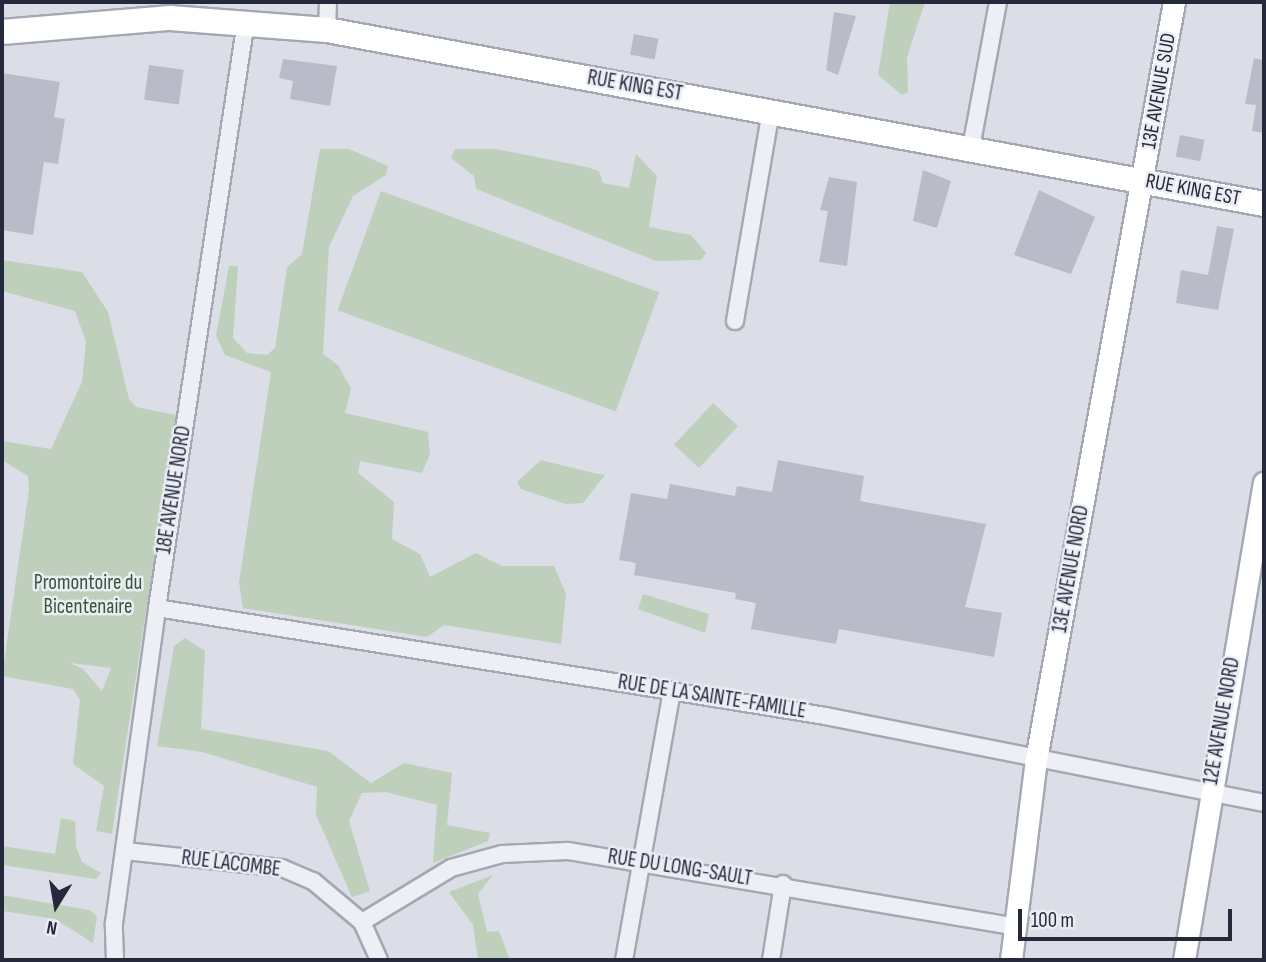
<!DOCTYPE html>
<html>
<head>
<meta charset="utf-8">
<style>
  body { margin:0 }
  #map { position:relative; width:1266px; height:962px; overflow:hidden; background:#dbdee6; font-family:"Sofia Sans Condensed",sans-serif }
  div>[style] { position:absolute }
  .green>* { inset:0; background:#bed0bc; transform-origin:0 0 }
  .building>* { inset:0; background:#b9bcc8; transform-origin:0 0 }
  .roads { filter:drop-shadow(2px 0 #a4a8b3) drop-shadow(-2px 0 #a4a8b3) drop-shadow(0 2px #a4a8b3) drop-shadow(0 -2px #a4a8b3) }
  .minor>* { height:16px; margin:-8px; padding:0 8px; transform-origin:8px; border-radius:8px; background:#eeeff4 }
  .secondary>* { height:21px; margin:-10.5px; padding:0 10.5px; transform-origin:10.5px; border-radius:10.5px; background:#fff }
  .primary>* { height:24px; margin:-12px; padding:0 12px; transform-origin:12px; border-radius:12px; background:#fff }
  span { translate:-50% -50%; white-space:nowrap; text-align:center; line-height:1.15; -webkit-text-stroke:5px #eaedf4; paint-order:stroke }
  .street-label { font-size:21px; color:#25293c }
  .park-label { font-size:21px; color:#335733 }
  .frame { position:absolute; inset:0; border:4px solid #25293c; pointer-events:none }
  .north { position:absolute; left:21px; top:871px; width:70px; height:70px; -webkit-text-stroke:5px #eaedf4; paint-order:stroke; rotate:191deg; font-size:19px; font-weight:700; line-height:28px; text-align:center; color:#25293c }
  .north::after { content:''; display:block; margin:auto; width:24px; height:32px; background:#25293c; clip-path:polygon(50% 0,100% 100%,50% 72%,0 100%) }
  .scale { position:absolute; left:1018px; top:909px; width:214px; height:32px; box-sizing:border-box; border:4px solid #25293c; border-top:0; padding-left:9px; font-size:21px; line-height:24px; white-space:nowrap; color:#25293c; -webkit-text-stroke:5px #eaedf4; paint-order:stroke }
</style>
</head>
<body>
<div id="map">
  <div class="green">
    <i style="clip-path:polygon(890px 2px,925px 2px,907px 57px,908px 92px,902px 95px,878px 75px)"></i>
    <i style="clip-path:polygon(320px 149px,349px 149px,388px 166px,386px 175px,353px 196px,329px 247px,323px 354px,338px 365px,351px 389px,345px 413px,428px 432px,430px 454px,422px 473px,360px 461px,358px 473px,394px 502px,392px 539px,420px 554px,430px 577px,476px 553px,502px 566px,554px 566px,566px 594px,561px 644px,444px 625px,427px 637px,243px 608px,239px 582px,271px 372px,225px 355px,216px 336px,229px 266px,238px 266px,233px 338px,247px 353px,267px 355px,275px 348px,287px 267px,302px 254px)"></i>
    <i style="clip-path:polygon(455px 149px,496px 149px,587px 167px,599px 171px,603px 183px,629px 188px,636px 154px,657px 176px,649px 227px,691px 235px,706px 253px,701px 260px,656px 261px,476px 189px,474px 176px,451px 158px)"></i>
    <i style="left:381px;top:191px;width:296px;height:127px;rotate:20deg"></i>
    <i style="clip-path:polygon(evenodd,2px 260px,82px 272px,108px 312px,129px 399px,136px 407px,176px 415px,112px 834px,96px 831px,104px 786px,73px 764px,80px 700px,73px 689px,2px 676px,29px 490px,28px 476px,2px 460px,2px 441px,51px 449px,82px 382px,86px 342px,75px 311px,2px 291px,2px 260px,70px 663px,111px 668px,102px 691px,83px 669px,70px 663px)"></i>
    <i style="left:713px;top:403px;width:34px;height:57px;rotate:43deg"></i>
    <i style="clip-path:polygon(541px 460px,598px 474px,605px 475px,583px 503px,566px 504px,521px 489px,517px 482px)"></i>
    <i style="clip-path:polygon(643px 594px,709px 614px,705px 633px,638px 609px)"></i>
    <i style="clip-path:polygon(185px 638px,205px 651px,201px 729px,328px 751px,371px 783px,404px 763px,452px 773px,447px 825px,490px 833px,488px 841px,433px 863px,437px 805px,386px 792px,362px 793px,349px 821px,370px 891px,352px 897px,316px 815px,317px 787px,202px 752px,157px 746px,174px 646px)"></i>
    <i style="clip-path:polygon(61px 818px,75px 821px,76px 847px,82px 862px,101px 873px,96px 879px,2px 865px,2px 846px,55px 854px)"></i>
    <i style="clip-path:polygon(493px 875px,478px 894px,487px 932px,499px 931px,510px 960px,478px 960px,473px 925px,449px 892px)"></i>
    <i style="clip-path:polygon(2px 895px,89px 910px,97px 916px,93px 943px,55px 919px,2px 911px)"></i>
  </div>
  <div class="building">
    <i style="clip-path:polygon(834px 12px,856px 16px,838px 75px,826px 70px)"></i>
    <i style="left:634px;top:34px;width:25px;height:21px;rotate:11deg"></i>
    <i style="clip-path:polygon(1254px 58px,1264px 60px,1264px 133px,1252px 131px,1256px 105px,1245px 104px)"></i>
    <i style="clip-path:polygon(283px 59px,337px 66px,330px 106px,290px 99px,293px 81px,279px 78px)"></i>
    <i style="left:149px;top:65px;width:35px;height:35px;rotate:8deg"></i>
    <i style="clip-path:polygon(2px 73px,60px 82px,54px 117px,65px 119px,58px 164px,44px 162px,33px 235px,2px 230px)"></i>
    <i style="left:1180px;top:135px;width:25px;height:22px;rotate:11deg"></i>
    <i style="clip-path:polygon(923px 170px,951px 181px,937px 228px,913px 221px)"></i>
    <i style="clip-path:polygon(829px 177px,857px 182px,847px 266px,819px 262px,828px 211px,820px 210px)"></i>
    <i style="clip-path:polygon(1039px 190px,1095px 217px,1071px 274px,1014px 255px)"></i>
    <i style="clip-path:polygon(1217px 226px,1234px 229px,1218px 310px,1176px 303px,1181px 270px,1208px 275px)"></i>
    <i style="clip-path:polygon(778px 460px,864px 476px,860px 501px,986px 524px,965px 607px,1002px 613px,994px 657px,839px 629px,836px 644px,751px 629px,756px 603px,735px 599px,736px 593px,634px 575px,636px 563px,619px 560px,631px 493px,667px 499px,670px 484px,735px 496px,737px 486px,772px 492px)"></i>
  </div>
  <div class="roads">
    <div class="minor">
      <i style="left:327px;top:30px;width:28px;rotate:-88deg"></i>
      <i style="left:971px;top:148px;width:148px;rotate:-79.5deg"></i>
      <i style="left:735px;top:321px;width:213px;rotate:-80.3deg"></i>
      <i style="left:157px;top:608px;width:677px;rotate:9.18deg"></i>
      <i style="left:825px;top:716px;width:448px;rotate:11.2deg"></i>
      <i style="left:125px;top:851px;width:158px;rotate:6.2deg"></i>
      <i style="left:282px;top:868px;width:34px;rotate:23deg"></i>
      <i style="left:313px;top:881px;width:64px;rotate:39.9deg"></i>
      <i style="left:362px;top:922px;width:42px;rotate:65.9deg"></i>
      <i style="left:362px;top:922px;width:104px;rotate:-31.2deg"></i>
      <i style="left:451px;top:868px;width:53px;rotate:-15.4deg"></i>
      <i style="left:502px;top:854px;width:66px;rotate:-2.6deg"></i>
      <i style="left:568px;top:851px;width:450px;rotate:9.6deg"></i>
      <i style="left:115px;top:960px;width:37px;rotate:-92deg"></i>
      <i style="left:114px;top:923px;width:318px;rotate:-82.2deg"></i>
      <i style="left:157px;top:608px;width:594px;rotate:-81.38deg"></i>
      <i style="left:624px;top:960px;width:274px;rotate:-79.9deg"></i>
      <i style="left:771px;top:960px;width:77px;rotate:-81deg"></i>
    </div>
    <div class="secondary">
      <i style="left:1011px;top:960px;width:203px;rotate:-82.9deg"></i>
      <i style="left:1036px;top:759px;width:769px;rotate:-79.67deg"></i>
      <i style="left:1184px;top:960px;width:484px;rotate:-80.5deg"></i>
    </div>
    <div class="primary">
      <i style="left:2px;top:32px;width:169px;rotate:-4.8deg"></i>
      <i style="left:170px;top:18px;width:157px;rotate:4.4deg"></i>
      <i style="left:327px;top:30px;width:953px;rotate:10.52deg"></i>
    </div>
  </div>
  <div class="street-label">
    <span style="left:635px;top:86px;rotate:10deg">RUE KING EST</span>
    <span style="left:1159px;top:91px;rotate:-80deg">13E AVENUE SUD</span>
    <span style="left:1193px;top:190px;rotate:11deg">RUE KING EST</span>
    <span style="left:174px;top:490px;rotate:-81deg">18E AVENUE NORD</span>
    <span style="left:1071px;top:569px;rotate:-80deg">13E AVENUE NORD</span>
    <span style="left:712px;top:697px;rotate:9deg">RUE DE LA SAINTE-FAMILLE</span>
    <span style="left:1222px;top:721px;rotate:-80deg">12E AVENUE NORD</span>
    <span style="left:231px;top:864px;rotate:7deg">RUE LACOMBE</span>
    <span style="left:680px;top:868px;rotate:9deg">RUE DU LONG-SAULT</span>
  </div>
  <div class="park-label">
    <span style="left:88px;top:595px">Promontoire du<br>Bicentenaire</span>
  </div>
  <div class="frame"></div>
  <div class="north">N</div>
  <div class="scale">100 m</div>
</div>
</body>
</html>
